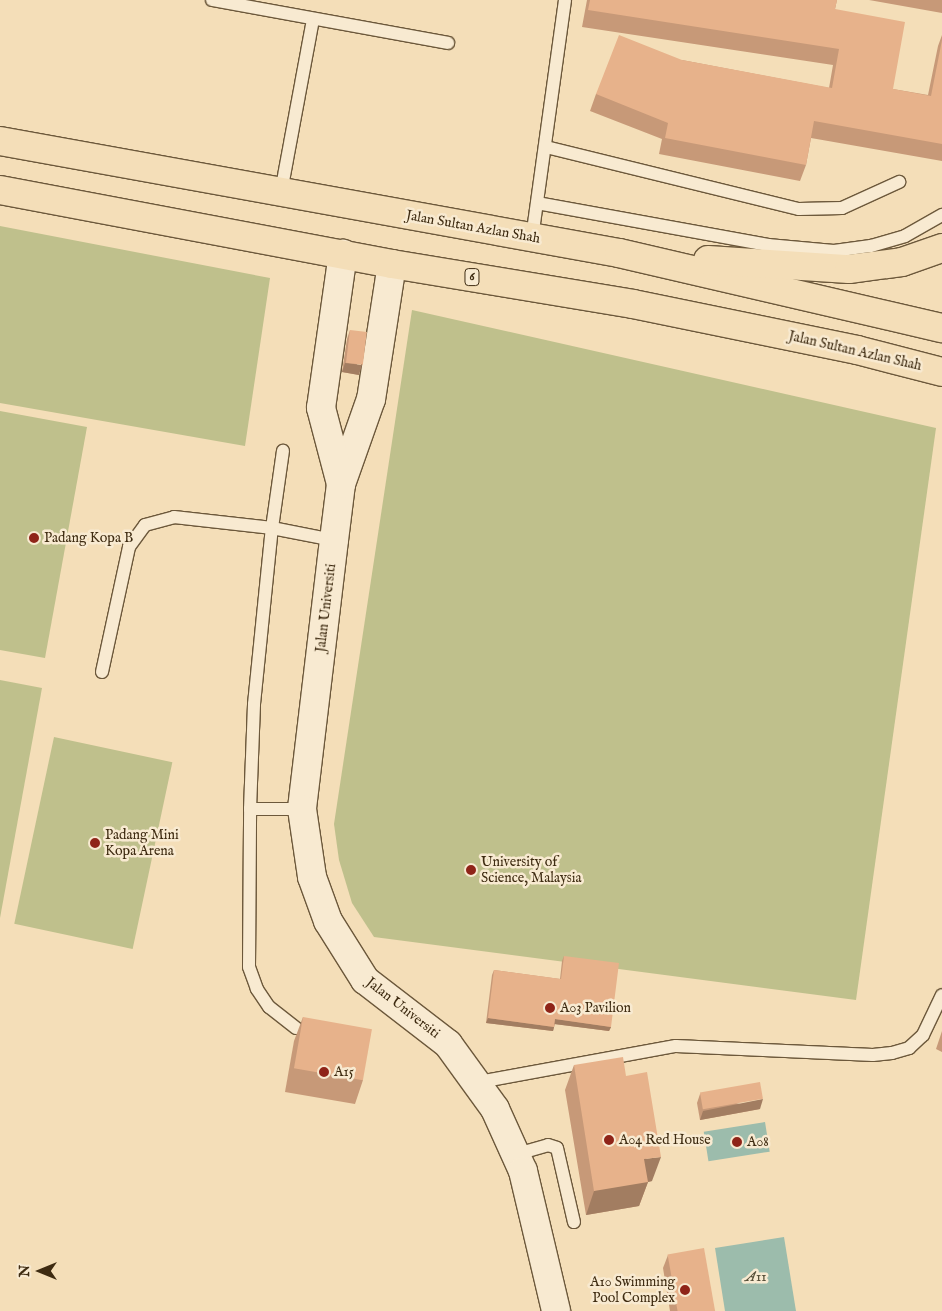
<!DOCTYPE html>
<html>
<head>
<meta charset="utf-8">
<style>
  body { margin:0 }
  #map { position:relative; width:942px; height:1311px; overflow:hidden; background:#f4deb8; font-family:"IM FELL English",serif }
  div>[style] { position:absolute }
  .green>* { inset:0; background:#bfc08c; transform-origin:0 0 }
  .water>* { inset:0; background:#9cbcac; transform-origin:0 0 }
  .roads { filter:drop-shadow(1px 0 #6c583b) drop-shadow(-1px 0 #6c583b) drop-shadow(0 1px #6c583b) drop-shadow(0 -1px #6c583b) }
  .lane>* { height:12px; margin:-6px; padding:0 6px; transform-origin:6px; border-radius:6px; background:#f8ead1 }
  .secondary>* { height:28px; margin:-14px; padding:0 14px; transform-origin:14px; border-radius:14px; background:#f8ead1 }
  .highway>* { height:28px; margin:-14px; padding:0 14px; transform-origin:14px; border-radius:14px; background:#f4deb8 }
  .wall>* { inset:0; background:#c79978 }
  .shaded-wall>* { inset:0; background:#a27d61 }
  .building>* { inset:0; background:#e7b28b; transform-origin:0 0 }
  .dots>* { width:14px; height:14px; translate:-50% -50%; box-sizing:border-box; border:2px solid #f8ead1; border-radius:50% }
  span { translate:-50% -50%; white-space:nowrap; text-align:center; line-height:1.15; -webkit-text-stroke:5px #f8ead1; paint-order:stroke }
  .shield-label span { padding:1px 4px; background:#f8ead1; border:1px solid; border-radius:4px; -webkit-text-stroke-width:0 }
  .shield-label { font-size:12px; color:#3e2b11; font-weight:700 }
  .street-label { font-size:14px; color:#3e2b11 }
  .poi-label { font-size:14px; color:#3e2b11 }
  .left { translate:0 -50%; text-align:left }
  .right { translate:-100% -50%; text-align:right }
  .water-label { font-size:15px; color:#564f38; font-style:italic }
  .north { position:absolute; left:15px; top:1246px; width:50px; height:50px; -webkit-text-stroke:4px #f8ead1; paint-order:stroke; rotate:270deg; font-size:14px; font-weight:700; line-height:20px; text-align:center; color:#3e2b11 }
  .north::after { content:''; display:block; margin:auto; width:18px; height:22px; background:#3e2b11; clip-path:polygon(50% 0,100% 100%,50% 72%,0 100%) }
</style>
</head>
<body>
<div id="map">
  <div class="green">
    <i style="clip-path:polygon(0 226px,270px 278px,245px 446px,0 403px)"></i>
    <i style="clip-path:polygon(412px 310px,936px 428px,856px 1000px,374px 937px,352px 903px,339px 860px,334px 824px)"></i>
    <i style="clip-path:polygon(0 411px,87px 427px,45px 658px,0 650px)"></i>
    <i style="clip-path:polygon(0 680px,42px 688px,0 918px)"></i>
    <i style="left:54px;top:737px;width:121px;height:191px;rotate:12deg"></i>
  </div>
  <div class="water">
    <i style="left:765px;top:1122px;width:30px;height:62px;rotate:81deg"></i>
    <i style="clip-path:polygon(784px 1237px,796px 1311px,725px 1311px,715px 1248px)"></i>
  </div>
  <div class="roads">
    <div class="lane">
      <i style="left:212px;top:0;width:240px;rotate:10.3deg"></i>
      <i style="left:546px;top:147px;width:260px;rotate:13.8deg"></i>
      <i style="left:799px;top:209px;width:43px;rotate:-1.3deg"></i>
      <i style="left:842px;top:208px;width:63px;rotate:-24.5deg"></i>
      <i style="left:281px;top:192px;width:176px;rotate:-79.5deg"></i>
      <i style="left:537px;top:203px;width:235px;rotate:10.3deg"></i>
      <i style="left:768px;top:245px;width:66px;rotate:5.2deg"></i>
      <i style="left:834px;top:251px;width:37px;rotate:-8deg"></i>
      <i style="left:871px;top:246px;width:35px;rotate:-16deg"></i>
      <i style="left:905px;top:236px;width:43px;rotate:-29.6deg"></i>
      <i style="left:532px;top:238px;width:240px;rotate:-82.1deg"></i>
      <i style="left:102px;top:672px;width:128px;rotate:-77.8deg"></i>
      <i style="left:129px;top:547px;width:27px;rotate:-54deg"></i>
      <i style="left:145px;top:525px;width:30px;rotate:-15deg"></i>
      <i style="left:174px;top:517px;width:99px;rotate:6.4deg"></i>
      <i style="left:272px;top:528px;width:63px;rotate:11deg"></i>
      <i style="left:250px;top:809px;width:105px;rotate:-87.8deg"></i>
      <i style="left:254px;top:704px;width:177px;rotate:-84.2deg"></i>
      <i style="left:272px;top:528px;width:78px;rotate:-81.9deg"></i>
      <i style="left:296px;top:1028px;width:34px;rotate:-142deg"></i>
      <i style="left:269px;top:1007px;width:22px;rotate:-124deg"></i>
      <i style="left:257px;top:989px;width:23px;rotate:-110deg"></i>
      <i style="left:249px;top:967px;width:158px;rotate:-89.6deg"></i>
      <i style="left:250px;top:809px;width:52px"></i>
      <i style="left:479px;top:1082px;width:200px;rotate:-10.4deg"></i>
      <i style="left:676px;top:1046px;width:197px;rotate:2.6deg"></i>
      <i style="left:873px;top:1055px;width:19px;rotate:-6deg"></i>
      <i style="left:892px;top:1053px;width:18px;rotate:-16deg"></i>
      <i style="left:909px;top:1048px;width:19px;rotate:-43deg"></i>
      <i style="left:923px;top:1035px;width:44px;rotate:-64.6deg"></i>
      <i style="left:517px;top:1154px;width:32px;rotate:-16deg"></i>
      <i style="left:548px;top:1145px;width:9px;rotate:18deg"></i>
      <i style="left:557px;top:1148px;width:76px;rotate:77.1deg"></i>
    </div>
    <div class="secondary">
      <i style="left:392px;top:264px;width:137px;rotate:98.8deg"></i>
      <i style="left:371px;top:399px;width:90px;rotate:109.4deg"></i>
      <i style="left:341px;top:484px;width:56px;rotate:97.1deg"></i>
      <i style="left:334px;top:540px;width:271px;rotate:96.8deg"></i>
      <i style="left:302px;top:809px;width:69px;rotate:81.6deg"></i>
      <i style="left:312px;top:877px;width:47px;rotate:70deg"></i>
      <i style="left:328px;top:921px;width:70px;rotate:57.9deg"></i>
      <i style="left:365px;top:980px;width:105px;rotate:37.6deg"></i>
      <i style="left:448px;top:1044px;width:80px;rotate:54.1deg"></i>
      <i style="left:495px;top:1109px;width:68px;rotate:65.7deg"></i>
      <i style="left:523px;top:1171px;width:144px;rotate:76.7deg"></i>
      <i style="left:341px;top:484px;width:79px;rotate:-104.7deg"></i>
      <i style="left:321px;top:408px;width:156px;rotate:-81.9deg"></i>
    </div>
    <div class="highway">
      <i style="left:0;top:141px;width:629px;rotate:10.26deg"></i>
      <i style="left:619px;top:253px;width:332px;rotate:13.1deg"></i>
      <i style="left:0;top:190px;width:399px;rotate:10.7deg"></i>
      <i style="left:392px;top:264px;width:244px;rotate:9.4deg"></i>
      <i style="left:633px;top:304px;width:229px;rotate:11.6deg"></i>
      <i style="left:857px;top:350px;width:88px;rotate:14.5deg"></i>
      <i style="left:708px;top:260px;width:141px;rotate:3.7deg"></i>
      <i style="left:849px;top:269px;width:53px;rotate:-7.5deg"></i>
      <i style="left:902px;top:262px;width:42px;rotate:-19.3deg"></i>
    </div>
  </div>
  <div class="wall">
    <i style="clip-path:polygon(587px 0,837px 0,835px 9px,893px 89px,928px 95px,938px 46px,942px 35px,942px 161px,811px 138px,806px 165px,800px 181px,659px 154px,662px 139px,590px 111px,596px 94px,682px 60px,829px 88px,833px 65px,582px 27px)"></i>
    <i style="clip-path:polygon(869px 0,942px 0,942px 13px)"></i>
    <i style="clip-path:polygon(350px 330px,359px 375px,342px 372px,347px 339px)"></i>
    <i style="clip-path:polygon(564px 956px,611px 1027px,609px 1031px,555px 1024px,553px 1031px,486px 1023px,492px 975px,494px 970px,560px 979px,562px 961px)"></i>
    <i style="clip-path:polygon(303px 1017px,363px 1080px,355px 1104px,285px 1092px,294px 1041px)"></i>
    <i style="clip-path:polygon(942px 1031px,942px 1052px,936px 1049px)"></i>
    <i style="clip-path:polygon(574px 1065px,626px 1076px,652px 1181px,648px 1182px,639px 1206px,586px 1215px,565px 1090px)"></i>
    <i style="clip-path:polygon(700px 1094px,760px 1109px,700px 1120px,697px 1103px)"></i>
    <i style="clip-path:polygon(668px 1255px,715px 1311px,670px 1311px,663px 1268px)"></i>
  </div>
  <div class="shaded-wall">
    <i style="clip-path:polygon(345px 363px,362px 365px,359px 375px,342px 372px)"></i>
    <i style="clip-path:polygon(488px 1018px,554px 1027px,553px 1031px,486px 1023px)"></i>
    <i style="clip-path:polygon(555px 1019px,611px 1027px,609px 1031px,554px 1024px)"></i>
    <i style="clip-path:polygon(763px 1099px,760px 1109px,700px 1120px,703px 1111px)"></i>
    <i style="clip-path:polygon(661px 1157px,652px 1181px,648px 1182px,639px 1206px,586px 1215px,594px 1191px,644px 1159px)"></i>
  </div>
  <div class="building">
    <i style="clip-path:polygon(590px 0,837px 0,835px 9px,905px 22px,893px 89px,931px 96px,942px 40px,942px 144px,814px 121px,806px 165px,665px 138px,668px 123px,596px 94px,619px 35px,682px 60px,832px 88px,839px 49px,588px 10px)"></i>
    <i style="left:350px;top:330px;width:17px;height:33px;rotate:7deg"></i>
    <i style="clip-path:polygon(564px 956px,619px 963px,611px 1027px,555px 1019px,554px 1027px,488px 1018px,494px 970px,561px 979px)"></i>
    <i style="left:303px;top:1017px;width:70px;height:52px;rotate:10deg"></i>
    <i style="clip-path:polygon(623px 1057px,626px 1076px,647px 1072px,661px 1157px,644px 1159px,648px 1182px,594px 1191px,574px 1065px)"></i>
    <i style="left:760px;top:1082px;width:17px;height:61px;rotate:80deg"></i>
    <i style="left:704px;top:1248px;width:64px;height:37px;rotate:80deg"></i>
  </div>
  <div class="dots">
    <i style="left:34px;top:538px;background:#8f2418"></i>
    <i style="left:95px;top:843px;background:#8f2418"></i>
    <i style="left:471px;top:870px;background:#8f2418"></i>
    <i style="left:550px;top:1008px;background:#8f2418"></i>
    <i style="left:324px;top:1072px;background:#8f2418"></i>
    <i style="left:609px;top:1140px;background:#8f2418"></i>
    <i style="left:737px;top:1142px;background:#8f2418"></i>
    <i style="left:685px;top:1290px;background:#8f2418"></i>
  </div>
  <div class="shield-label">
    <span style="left:472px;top:277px">6</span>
  </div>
  <div class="street-label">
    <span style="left:473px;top:227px;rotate:10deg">Jalan Sultan Azlan Shah</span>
    <span style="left:855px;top:351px;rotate:13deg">Jalan Sultan Azlan Shah</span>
    <span style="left:326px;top:608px;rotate:-83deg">Jalan Universiti</span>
    <span style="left:403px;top:1008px;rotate:38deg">Jalan Universiti</span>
  </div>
  <div class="poi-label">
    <span class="left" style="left:44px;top:538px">Padang Kopa B</span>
    <span class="left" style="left:105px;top:843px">Padang Mini<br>Kopa Arena</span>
    <span class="left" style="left:481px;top:870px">University of<br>Science, Malaysia</span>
    <span class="left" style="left:560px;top:1008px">A03 Pavilion</span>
    <span class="left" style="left:334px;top:1072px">A15</span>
    <span class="left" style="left:619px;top:1140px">A04 Red House</span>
    <span class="left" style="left:747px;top:1142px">A08</span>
    <span class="right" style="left:675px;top:1290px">A10 Swimming<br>Pool Complex</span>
  </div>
  <div class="water-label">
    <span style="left:756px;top:1277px">A11</span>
  </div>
  <div class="north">N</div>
</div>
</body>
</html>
